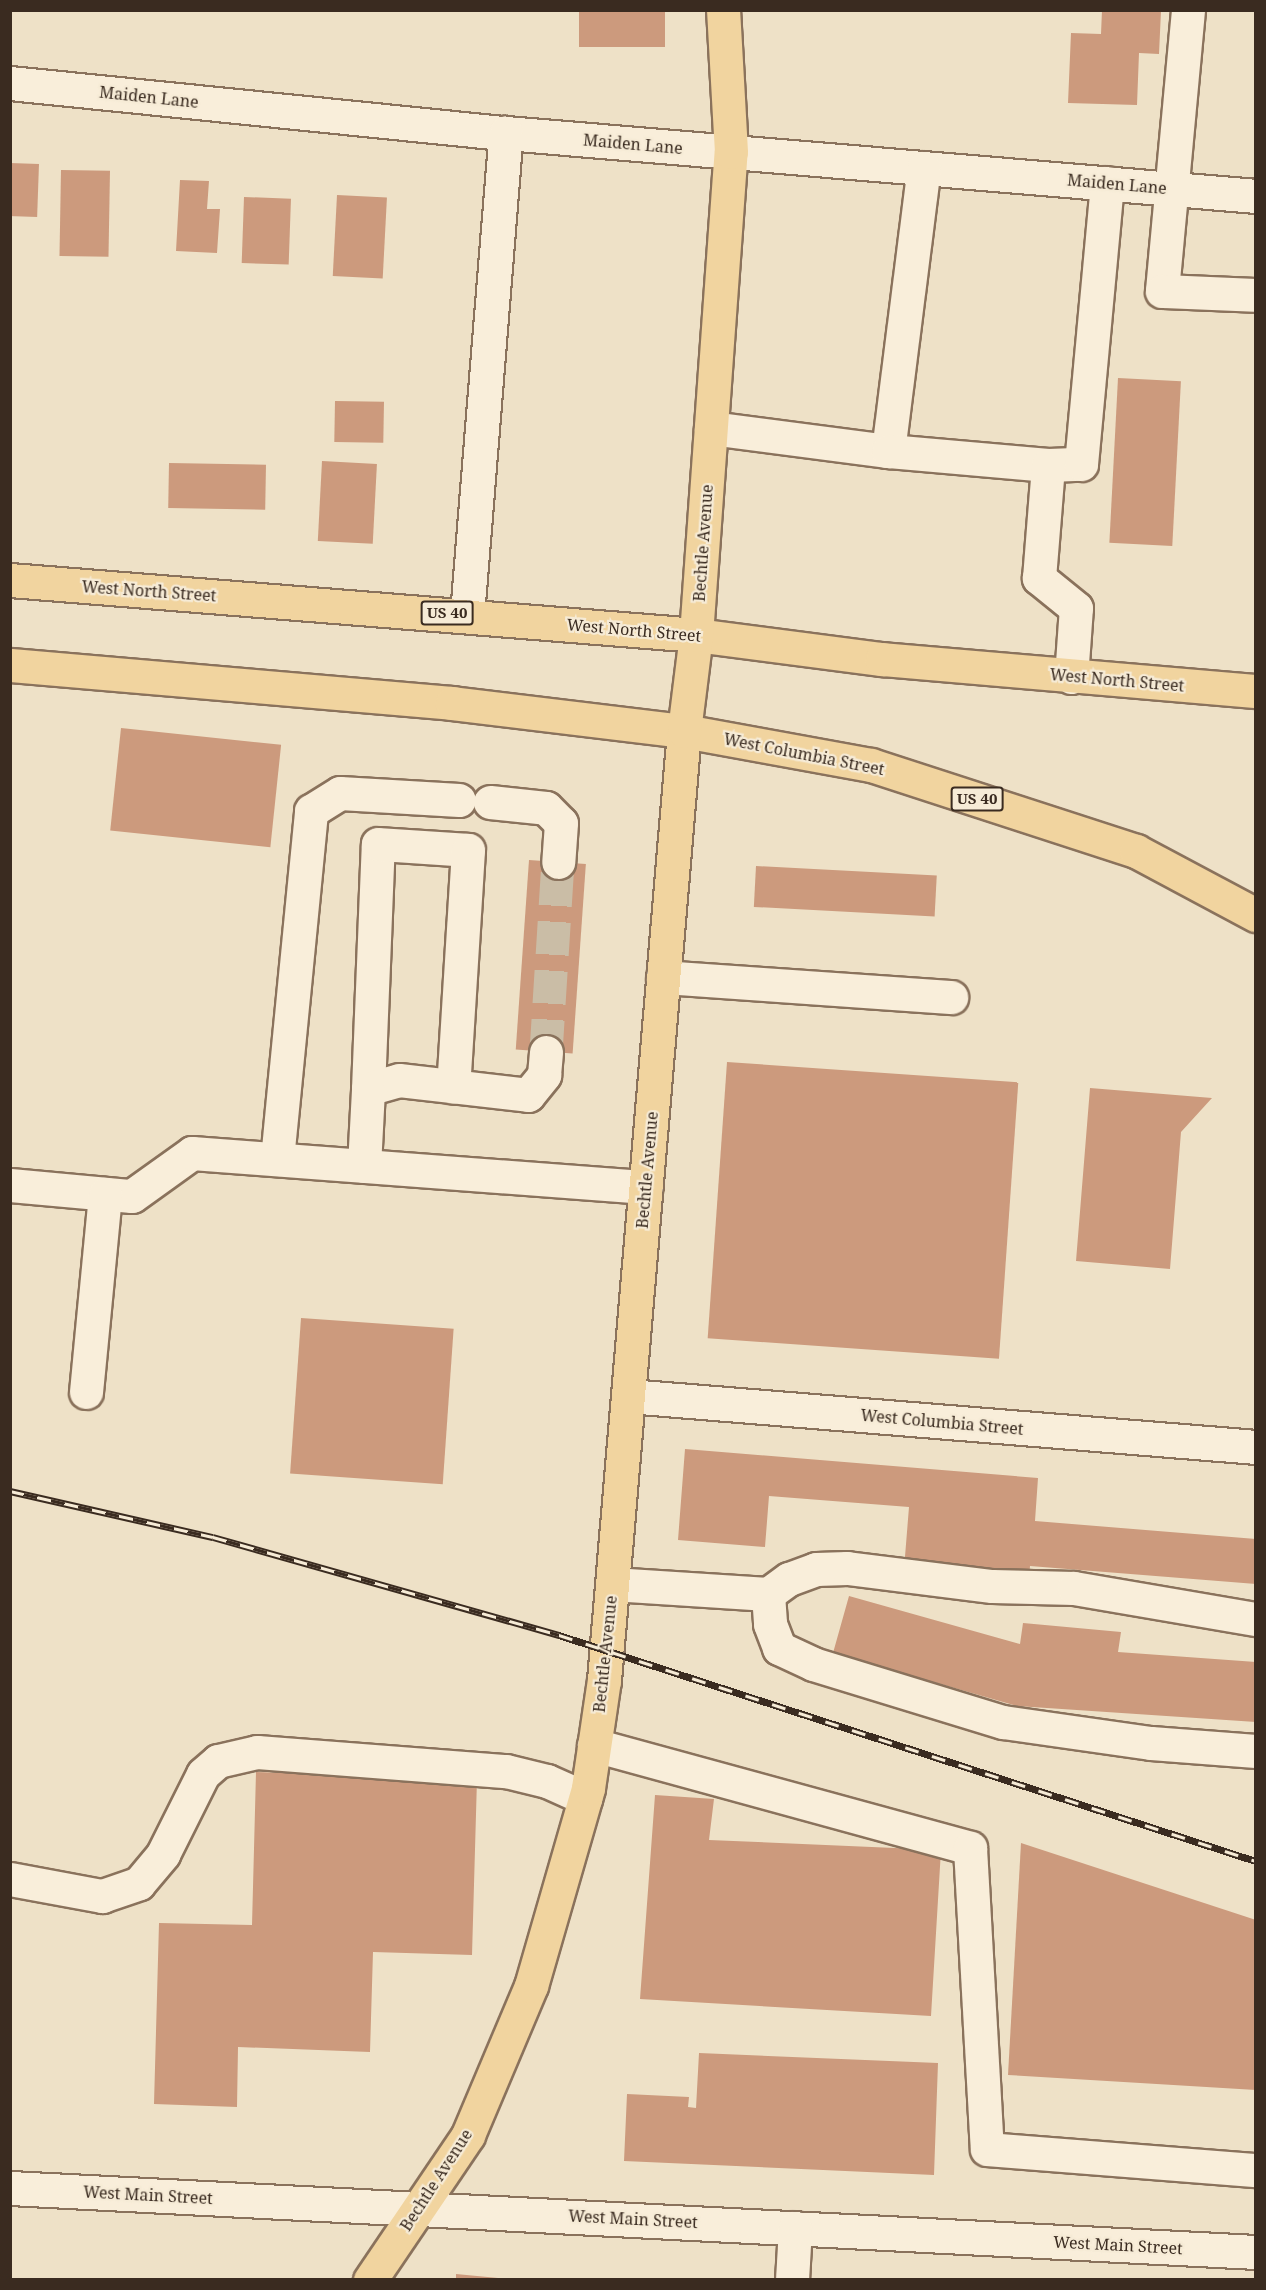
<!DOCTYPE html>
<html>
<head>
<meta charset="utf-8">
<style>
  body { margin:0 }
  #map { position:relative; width:1266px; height:2290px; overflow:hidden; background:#eee1c7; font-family:"Noto Serif",serif }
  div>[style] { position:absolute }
  .building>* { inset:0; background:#cc9a7d; transform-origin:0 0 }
  .minor-tunnel>* { height:33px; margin-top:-16.5px; transform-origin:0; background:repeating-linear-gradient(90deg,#cabda6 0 33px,transparent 0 49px) }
  .roads { filter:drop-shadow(2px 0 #8a725c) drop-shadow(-2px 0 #8a725c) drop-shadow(0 2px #8a725c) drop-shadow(0 -2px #8a725c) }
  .minor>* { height:33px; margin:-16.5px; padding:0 16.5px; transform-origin:16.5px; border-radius:16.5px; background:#f9eeda }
  .major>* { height:33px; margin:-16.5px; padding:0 16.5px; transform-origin:16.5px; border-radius:16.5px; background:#f1d49f }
  .rail>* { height:7px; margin-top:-3.5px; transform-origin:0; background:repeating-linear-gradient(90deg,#f6ebd6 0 14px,#3a2b20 0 28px); box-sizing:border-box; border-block:2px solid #3a2b20 }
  span { translate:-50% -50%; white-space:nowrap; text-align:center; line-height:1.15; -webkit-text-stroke:4.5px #f6ebd6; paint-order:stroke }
  .shield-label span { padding:2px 4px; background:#f6ebd6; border:2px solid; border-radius:4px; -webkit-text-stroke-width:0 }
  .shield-label { font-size:15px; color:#3a2b20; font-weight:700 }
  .street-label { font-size:16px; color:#3a2b20 }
  .frame { position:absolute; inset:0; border:12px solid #3a2b20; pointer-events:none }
</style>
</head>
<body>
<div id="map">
  <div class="building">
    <i style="left:579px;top:10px;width:86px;height:37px"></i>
    <i style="clip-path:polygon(1102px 10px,1161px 11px,1159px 54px,1139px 53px,1137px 105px,1068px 103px,1071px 33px,1101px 34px)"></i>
    <i style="left:10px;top:163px;width:29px;height:53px;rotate:2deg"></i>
    <i style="left:61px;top:170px;width:49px;height:86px;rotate:1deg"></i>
    <i style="clip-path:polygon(180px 180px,209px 181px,207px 209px,220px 209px,217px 253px,176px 251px)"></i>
    <i style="left:337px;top:195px;width:50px;height:81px;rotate:3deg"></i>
    <i style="left:244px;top:197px;width:47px;height:66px;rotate:2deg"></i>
    <i style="left:1118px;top:378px;width:63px;height:165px;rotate:3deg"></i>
    <i style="left:335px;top:401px;width:49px;height:41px;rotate:1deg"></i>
    <i style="left:322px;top:461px;width:55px;height:80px;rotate:3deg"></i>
    <i style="left:169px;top:463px;width:97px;height:45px;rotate:1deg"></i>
    <i style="left:121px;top:728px;width:161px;height:103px;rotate:6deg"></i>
    <i style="left:529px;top:860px;width:57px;height:190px;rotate:4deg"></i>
    <i style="left:756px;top:866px;width:181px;height:41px;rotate:3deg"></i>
    <i style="left:727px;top:1062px;width:292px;height:277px;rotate:4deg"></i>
    <i style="clip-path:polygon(1090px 1088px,1212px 1098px,1181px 1132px,1170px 1269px,1076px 1261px)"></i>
    <i style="left:301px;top:1318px;width:153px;height:156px;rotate:4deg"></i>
    <i style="clip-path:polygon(685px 1449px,1038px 1478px,1035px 1521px,1256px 1539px,1256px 1584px,1030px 1566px,1029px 1579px,904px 1569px,909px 1507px,769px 1496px,765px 1547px,678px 1540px)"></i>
    <i style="clip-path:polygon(849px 1596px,1020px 1644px,1023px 1623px,1121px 1632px,1118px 1652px,1256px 1662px,1256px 1722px,1017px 1706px,833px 1653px)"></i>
    <i style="clip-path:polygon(256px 1772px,477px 1779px,472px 1955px,373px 1952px,370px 2052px,238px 2047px,237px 2107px,154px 2104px,159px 1923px,252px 1925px)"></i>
    <i style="clip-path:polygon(655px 1795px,714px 1799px,709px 1840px,941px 1850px,931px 2016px,640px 1999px)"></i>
    <i style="clip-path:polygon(1021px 1843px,1256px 1920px,1256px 2090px,1008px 2075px)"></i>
    <i style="clip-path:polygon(699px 2053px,938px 2063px,934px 2175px,624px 2161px,627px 2094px,689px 2097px,688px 2107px,696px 2108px)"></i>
    <i style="clip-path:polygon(456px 2274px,498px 2278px,498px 2280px,456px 2280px)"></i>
  </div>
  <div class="minor-tunnel">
    <i style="left:546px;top:1052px;width:190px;rotate:-86.4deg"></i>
  </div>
  <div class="roads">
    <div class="minor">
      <i style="left:1188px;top:10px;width:282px;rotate:95.3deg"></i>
      <i style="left:1162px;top:291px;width:94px;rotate:2.4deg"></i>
      <i style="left:10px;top:83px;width:499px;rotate:5.8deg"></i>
      <i style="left:506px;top:133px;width:753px;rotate:4.8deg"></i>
      <i style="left:711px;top:428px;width:178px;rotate:7.4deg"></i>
      <i style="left:888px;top:451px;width:285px;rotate:-82.8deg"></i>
      <i style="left:888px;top:451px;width:161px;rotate:5deg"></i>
      <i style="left:467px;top:615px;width:484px;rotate:-85.4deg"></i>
      <i style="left:1071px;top:677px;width:69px;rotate:-85.9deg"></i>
      <i style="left:1076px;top:608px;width:48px;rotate:-141deg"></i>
      <i style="left:1039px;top:578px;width:113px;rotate:-85.4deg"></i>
      <i style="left:1048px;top:465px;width:33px;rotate:-2deg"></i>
      <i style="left:1081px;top:464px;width:282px;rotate:-84.7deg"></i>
      <i style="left:490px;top:802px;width:56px;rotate:6.1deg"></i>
      <i style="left:546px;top:808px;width:21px;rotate:45deg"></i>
      <i style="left:561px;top:823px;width:39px;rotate:94deg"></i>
      <i style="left:663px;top:977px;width:289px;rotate:4deg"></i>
      <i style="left:368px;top:1089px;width:245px;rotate:-87.7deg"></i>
      <i style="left:378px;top:844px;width:90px;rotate:3.8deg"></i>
      <i style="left:468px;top:850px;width:237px;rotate:93.6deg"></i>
      <i style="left:277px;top:1159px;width:350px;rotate:-84.4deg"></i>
      <i style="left:311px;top:811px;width:34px;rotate:-32deg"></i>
      <i style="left:340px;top:793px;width:119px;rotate:3.4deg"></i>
      <i style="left:364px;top:1166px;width:77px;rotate:-87deg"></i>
      <i style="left:368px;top:1089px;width:32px;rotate:-16deg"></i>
      <i style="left:399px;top:1080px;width:130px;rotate:6.6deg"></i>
      <i style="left:528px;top:1095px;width:26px;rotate:-51deg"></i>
      <i style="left:544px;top:1075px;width:23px;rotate:-85deg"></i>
      <i style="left:10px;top:1185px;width:122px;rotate:5.2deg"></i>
      <i style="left:132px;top:1196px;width:74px;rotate:-35.6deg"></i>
      <i style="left:192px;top:1153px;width:455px;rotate:4.3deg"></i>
      <i style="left:86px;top:1392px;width:199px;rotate:-84.5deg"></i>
      <i style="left:628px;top:1396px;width:630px;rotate:4.64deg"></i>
      <i style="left:612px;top:1584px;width:156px;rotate:3.7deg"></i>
      <i style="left:768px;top:1594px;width:26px;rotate:-36deg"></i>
      <i style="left:789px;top:1579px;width:29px;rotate:-20deg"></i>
      <i style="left:816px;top:1569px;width:31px;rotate:-2deg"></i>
      <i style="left:847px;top:1568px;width:146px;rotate:7.1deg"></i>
      <i style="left:992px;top:1586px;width:82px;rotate:1.4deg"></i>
      <i style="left:1074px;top:1588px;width:185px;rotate:9.7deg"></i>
      <i style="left:768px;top:1594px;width:30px;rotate:86deg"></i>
      <i style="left:770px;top:1624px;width:26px;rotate:69deg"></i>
      <i style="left:779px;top:1648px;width:38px;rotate:25deg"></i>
      <i style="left:813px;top:1664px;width:199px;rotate:17deg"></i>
      <i style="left:1003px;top:1722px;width:149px;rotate:8.1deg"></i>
      <i style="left:1151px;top:1743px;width:105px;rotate:4.4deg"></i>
      <i style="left:594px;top:1745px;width:390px;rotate:15.3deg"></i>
      <i style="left:970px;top:1848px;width:301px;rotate:86.8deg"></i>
      <i style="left:987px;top:2149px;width:270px;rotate:4.5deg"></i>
      <i style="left:10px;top:1879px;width:94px;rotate:10.5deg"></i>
      <i style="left:102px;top:1896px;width:39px;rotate:-19deg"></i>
      <i style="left:139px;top:1883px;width:38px;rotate:-50deg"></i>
      <i style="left:163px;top:1854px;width:89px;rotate:-63.4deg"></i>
      <i style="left:203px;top:1774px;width:20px;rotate:-41deg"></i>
      <i style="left:218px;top:1761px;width:40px;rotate:-13deg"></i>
      <i style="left:257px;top:1752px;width:250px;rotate:4.4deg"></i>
      <i style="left:506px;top:1771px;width:42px;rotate:13.7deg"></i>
      <i style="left:547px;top:1781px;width:42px;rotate:24.1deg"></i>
      <i style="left:10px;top:2188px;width:1248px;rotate:2.94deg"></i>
      <i style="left:792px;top:2280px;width:52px;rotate:-86.7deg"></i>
    </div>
    <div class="major">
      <i style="left:10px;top:580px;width:688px;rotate:4.58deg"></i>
      <i style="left:696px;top:635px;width:188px;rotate:7.4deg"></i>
      <i style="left:882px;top:659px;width:375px;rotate:4.9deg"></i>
      <i style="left:10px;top:665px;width:444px;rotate:4.9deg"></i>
      <i style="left:452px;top:703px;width:234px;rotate:6.9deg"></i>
      <i style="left:684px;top:731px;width:190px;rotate:10.3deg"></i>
      <i style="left:871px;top:765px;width:279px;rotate:18deg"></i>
      <i style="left:1136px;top:851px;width:136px;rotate:28.1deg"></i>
      <i style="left:370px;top:2280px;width:175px;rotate:-55.9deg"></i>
      <i style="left:468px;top:2135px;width:162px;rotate:-67.1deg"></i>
      <i style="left:531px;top:1986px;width:206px;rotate:-73.9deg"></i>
      <i style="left:588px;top:1788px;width:109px;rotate:-81.6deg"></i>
      <i style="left:604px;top:1680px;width:952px;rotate:-85.18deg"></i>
      <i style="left:684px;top:731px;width:97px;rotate:-82.9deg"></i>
      <i style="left:696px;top:635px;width:484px;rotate:-85.9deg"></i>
      <i style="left:731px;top:152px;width:142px;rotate:-93.2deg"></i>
    </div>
  </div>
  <div class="rail">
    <i style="left:10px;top:1491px;width:208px;rotate:12.8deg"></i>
    <i style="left:213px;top:1537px;width:360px;rotate:15.8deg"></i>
    <i style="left:559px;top:1635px;width:733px;rotate:17.97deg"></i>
  </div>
  <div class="shield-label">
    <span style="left:447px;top:613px">US 40</span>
    <span style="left:977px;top:799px">US 40</span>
  </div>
  <div class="street-label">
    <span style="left:149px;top:97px;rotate:6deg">Maiden Lane</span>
    <span style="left:633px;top:144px;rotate:5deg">Maiden Lane</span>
    <span style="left:1117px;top:184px;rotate:5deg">Maiden Lane</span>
    <span style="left:703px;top:543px;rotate:-86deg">Bechtle Avenue</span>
    <span style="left:149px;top:591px;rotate:4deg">West North Street</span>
    <span style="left:634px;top:630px;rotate:5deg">West North Street</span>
    <span style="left:1117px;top:680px;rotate:5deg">West North Street</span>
    <span style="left:804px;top:754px;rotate:11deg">West Columbia Street</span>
    <span style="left:647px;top:1170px;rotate:-85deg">Bechtle Avenue</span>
    <span style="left:942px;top:1422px;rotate:5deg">West Columbia Street</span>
    <span style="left:605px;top:1654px;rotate:-84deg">Bechtle Avenue</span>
    <span style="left:436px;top:2180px;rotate:-57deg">Bechtle Avenue</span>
    <span style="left:148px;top:2195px;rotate:3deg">West Main Street</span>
    <span style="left:633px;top:2219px;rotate:3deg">West Main Street</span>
    <span style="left:1118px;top:2245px;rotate:3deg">West Main Street</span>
  </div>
  <div class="frame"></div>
</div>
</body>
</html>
